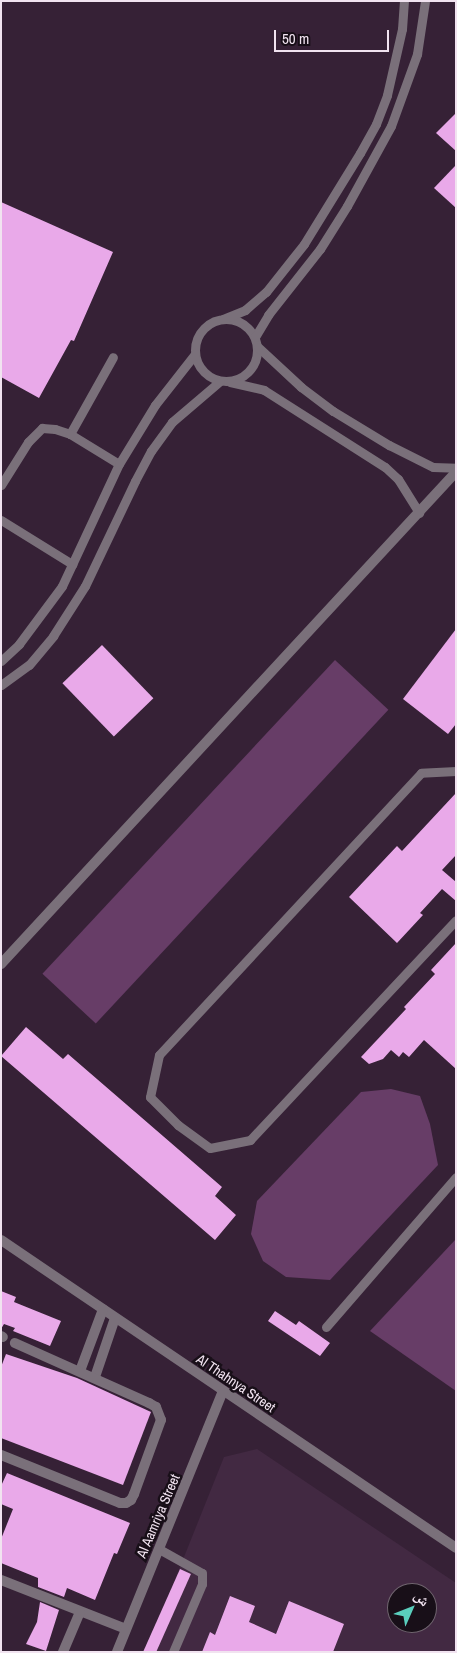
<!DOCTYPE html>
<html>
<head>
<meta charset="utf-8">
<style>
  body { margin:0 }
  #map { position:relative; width:457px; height:1653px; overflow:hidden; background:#362136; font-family:"Archivo Narrow","Noto Naskh Arabic",sans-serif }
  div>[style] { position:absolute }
  .built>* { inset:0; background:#422942 }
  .green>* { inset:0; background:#673d67; transform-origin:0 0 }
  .building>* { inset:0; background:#e9a9e9; transform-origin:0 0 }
  .lane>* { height:9px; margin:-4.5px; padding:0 4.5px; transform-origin:4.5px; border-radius:4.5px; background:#7a707a }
  .lane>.ring { margin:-4.5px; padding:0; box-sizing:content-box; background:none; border:9px solid #7a707a; border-radius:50% }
  .street>* { height:10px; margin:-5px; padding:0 5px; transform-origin:5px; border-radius:5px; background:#7a707a }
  span { translate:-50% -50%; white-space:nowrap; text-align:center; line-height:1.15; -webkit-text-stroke:5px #180f18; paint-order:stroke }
  .street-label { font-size:14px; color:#f1e3f0 }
  .frame { position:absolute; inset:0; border:2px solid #f1e3f0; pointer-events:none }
  .north { position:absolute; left:387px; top:1583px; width:50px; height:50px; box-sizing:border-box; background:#180f18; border:1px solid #6f646e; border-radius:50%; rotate:46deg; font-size:14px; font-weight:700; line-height:20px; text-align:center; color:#f1e3f0 }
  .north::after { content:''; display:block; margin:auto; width:18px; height:22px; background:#5acebd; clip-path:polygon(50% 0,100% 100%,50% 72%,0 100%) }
  .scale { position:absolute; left:274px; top:30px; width:115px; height:22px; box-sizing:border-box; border:2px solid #f1e3f0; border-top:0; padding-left:6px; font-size:15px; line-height:18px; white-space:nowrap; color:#f1e3f0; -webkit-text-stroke:4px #180f18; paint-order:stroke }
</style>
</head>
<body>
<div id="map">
  <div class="built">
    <i style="clip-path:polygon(evenodd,257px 1449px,456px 1583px,456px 1652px,146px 1652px,224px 1457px,257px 1449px,397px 1593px,427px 1593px,427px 1623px,397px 1623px,397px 1593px)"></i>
  </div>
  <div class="green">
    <i style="left:335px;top:660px;width:73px;height:429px;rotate:43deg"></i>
    <i style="clip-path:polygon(391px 1089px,420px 1096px,430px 1124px,438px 1165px,330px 1280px,286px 1277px,263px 1261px,251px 1234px,257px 1201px,361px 1092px)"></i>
    <i style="clip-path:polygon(456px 1239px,456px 1391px,370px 1331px)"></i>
  </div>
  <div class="building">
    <i style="clip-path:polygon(456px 113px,456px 151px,436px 133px)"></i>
    <i style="clip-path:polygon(456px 165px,456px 208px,434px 188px)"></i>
    <i style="clip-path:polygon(1px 202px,113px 252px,74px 341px,71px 340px,39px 398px,1px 377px)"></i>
    <i style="clip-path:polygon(456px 629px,456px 724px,448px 734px,403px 699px)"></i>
    <i style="left:102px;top:645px;width:74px;height:55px;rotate:46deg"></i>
    <i style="clip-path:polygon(456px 793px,456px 855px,442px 870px,456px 882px,456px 901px,442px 889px,420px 913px,423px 915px,397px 943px,349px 897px,397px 846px,402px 851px)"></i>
    <i style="clip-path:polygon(456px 943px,456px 1069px,424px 1040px,409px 1057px,403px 1052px,399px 1057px,391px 1050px,383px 1059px,369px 1064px,361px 1057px,406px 1009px,404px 1007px,435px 974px,431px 970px)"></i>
    <i style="clip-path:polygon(26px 1027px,63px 1059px,68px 1054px,222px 1187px,215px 1196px,236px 1215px,215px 1240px,1px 1056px)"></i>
    <i style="clip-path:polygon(1px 1291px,16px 1297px,14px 1302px,61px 1321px,50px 1346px,13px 1331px,15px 1328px,4px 1324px,1px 1329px)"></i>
    <i style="clip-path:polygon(275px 1311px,296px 1325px,299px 1321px,330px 1343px,320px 1356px,268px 1321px)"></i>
    <i style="clip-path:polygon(6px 1354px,77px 1378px,151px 1412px,123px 1485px,1px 1438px,1px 1367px)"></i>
    <i style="clip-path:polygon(7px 1473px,130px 1523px,117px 1554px,114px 1553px,95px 1600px,67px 1588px,64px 1597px,38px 1587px,38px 1578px,1px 1563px,1px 1539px,13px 1509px,1px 1504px,1px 1486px)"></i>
    <i style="left:180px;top:1569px;width:12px;height:90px;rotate:24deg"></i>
    <i style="clip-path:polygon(230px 1596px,255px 1606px,249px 1622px,276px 1634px,289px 1601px,344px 1624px,333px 1652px,202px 1652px,210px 1632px,215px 1635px)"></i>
    <i style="clip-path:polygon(40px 1602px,59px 1610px,46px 1651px,26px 1644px,37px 1622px)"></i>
  </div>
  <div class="lane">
    <i class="ring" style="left:195px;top:319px;width:53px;height:53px"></i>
    <i style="left:223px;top:319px;width:24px;rotate:-22deg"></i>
    <i style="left:245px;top:310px;width:28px;rotate:-41deg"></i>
    <i style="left:266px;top:292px;width:61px;rotate:-51.6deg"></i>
    <i style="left:304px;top:244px;width:107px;rotate:-58.4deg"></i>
    <i style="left:360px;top:153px;width:33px;rotate:-61deg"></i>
    <i style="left:376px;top:124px;width:31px;rotate:-69deg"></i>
    <i style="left:387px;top:95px;width:68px;rotate:-77.2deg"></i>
    <i style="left:402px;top:29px;width:28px;rotate:-86deg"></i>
    <i style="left:255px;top:337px;width:26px;rotate:-59deg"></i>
    <i style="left:268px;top:315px;width:84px;rotate:-51.8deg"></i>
    <i style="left:320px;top:249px;width:51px;rotate:-57.9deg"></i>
    <i style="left:347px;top:206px;width:91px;rotate:-61.2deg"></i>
    <i style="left:391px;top:126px;width:77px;rotate:-70.1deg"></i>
    <i style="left:417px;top:54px;width:54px;rotate:-81.4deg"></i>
    <i style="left:258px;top:347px;width:59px;rotate:42.9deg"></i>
    <i style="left:301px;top:387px;width:40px;rotate:37deg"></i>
    <i style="left:333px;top:411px;width:66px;rotate:31.3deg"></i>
    <i style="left:389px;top:445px;width:49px;rotate:26.6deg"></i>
    <i style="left:433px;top:467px;width:23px;rotate:2deg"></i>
    <i style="left:230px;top:382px;width:35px;rotate:13deg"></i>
    <i style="left:264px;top:390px;width:143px;rotate:32.5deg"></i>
    <i style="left:385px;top:467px;width:18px;rotate:43deg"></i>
    <i style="left:398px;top:479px;width:40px;rotate:58deg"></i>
    <i style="left:70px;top:434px;width:88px;rotate:-60.8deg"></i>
    <i style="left:1px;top:485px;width:51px;rotate:-57.9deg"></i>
    <i style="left:28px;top:442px;width:20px;rotate:-45deg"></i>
    <i style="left:42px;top:428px;width:13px;rotate:4deg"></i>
    <i style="left:55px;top:429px;width:16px;rotate:18deg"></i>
    <i style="left:70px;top:434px;width:57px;rotate:31.5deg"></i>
    <i style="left:1px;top:520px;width:84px;rotate:31.8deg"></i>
    <i style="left:1px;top:661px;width:25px;rotate:-43deg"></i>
    <i style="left:19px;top:644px;width:72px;rotate:-53.4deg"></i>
    <i style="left:62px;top:586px;width:135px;rotate:-65deg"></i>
    <i style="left:119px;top:464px;width:69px;rotate:-58.6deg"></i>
    <i style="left:155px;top:405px;width:65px;rotate:-51.9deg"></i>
    <i style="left:1px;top:685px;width:34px;rotate:-36deg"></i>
    <i style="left:29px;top:665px;width:38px;rotate:-50deg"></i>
    <i style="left:53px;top:636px;width:59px;rotate:-57.4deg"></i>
    <i style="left:85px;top:586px;width:116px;rotate:-64.5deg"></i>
    <i style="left:135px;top:481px;width:34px;rotate:-62deg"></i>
    <i style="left:151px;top:451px;width:36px;rotate:-54deg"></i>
    <i style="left:172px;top:422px;width:63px;rotate:-40.5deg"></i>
    <i style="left:456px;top:771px;width:35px;rotate:177deg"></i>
    <i style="left:421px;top:773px;width:385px;rotate:132.9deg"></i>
    <i style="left:159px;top:1055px;width:43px;rotate:102.1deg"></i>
    <i style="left:150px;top:1097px;width:40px;rotate:45deg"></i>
    <i style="left:178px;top:1125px;width:39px;rotate:36deg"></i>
    <i style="left:210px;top:1148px;width:41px;rotate:-11.3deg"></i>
    <i style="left:250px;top:1140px;width:301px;rotate:-46.9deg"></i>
    <i style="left:326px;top:1327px;width:198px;rotate:-49.1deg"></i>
    <i style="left:159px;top:1549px;width:49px;rotate:29.2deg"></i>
    <i style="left:202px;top:1573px;width:11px;rotate:90deg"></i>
    <i style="left:202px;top:1584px;width:74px;rotate:113.1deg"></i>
  </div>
  <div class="street">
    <i style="left:1px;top:964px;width:670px;rotate:-47.24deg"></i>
    <i style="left:1px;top:1240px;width:549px;rotate:34.09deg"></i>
    <i style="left:1px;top:1336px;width:2px;rotate:27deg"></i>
    <i style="left:80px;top:1371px;width:66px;rotate:-69.6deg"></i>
    <i style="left:95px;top:1377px;width:62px;rotate:-71.3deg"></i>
    <i style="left:1px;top:1455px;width:128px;rotate:22deg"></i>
    <i style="left:120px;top:1503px;width:6px"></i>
    <i style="left:126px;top:1503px;width:6px;rotate:-31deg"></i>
    <i style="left:131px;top:1500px;width:7px;rotate:-63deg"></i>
    <i style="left:134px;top:1494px;width:79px;rotate:-70deg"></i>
    <i style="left:161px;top:1420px;width:14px;rotate:-111deg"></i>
    <i style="left:156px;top:1407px;width:8px;rotate:-150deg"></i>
    <i style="left:149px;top:1403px;width:147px;rotate:-155.9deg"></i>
    <i style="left:1px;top:1580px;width:134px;rotate:21.4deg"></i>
    <i style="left:63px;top:1652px;width:43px;rotate:-67deg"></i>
    <i style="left:117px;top:1652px;width:282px;rotate:-67.9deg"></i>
  </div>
  <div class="street-label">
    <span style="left:236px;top:1383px;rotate:34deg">Al Thahnya Street</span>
    <span style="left:158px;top:1516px;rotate:-67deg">Al Aamriya Street</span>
  </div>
  <div class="frame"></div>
  <div class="north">ش</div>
  <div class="scale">50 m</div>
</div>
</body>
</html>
